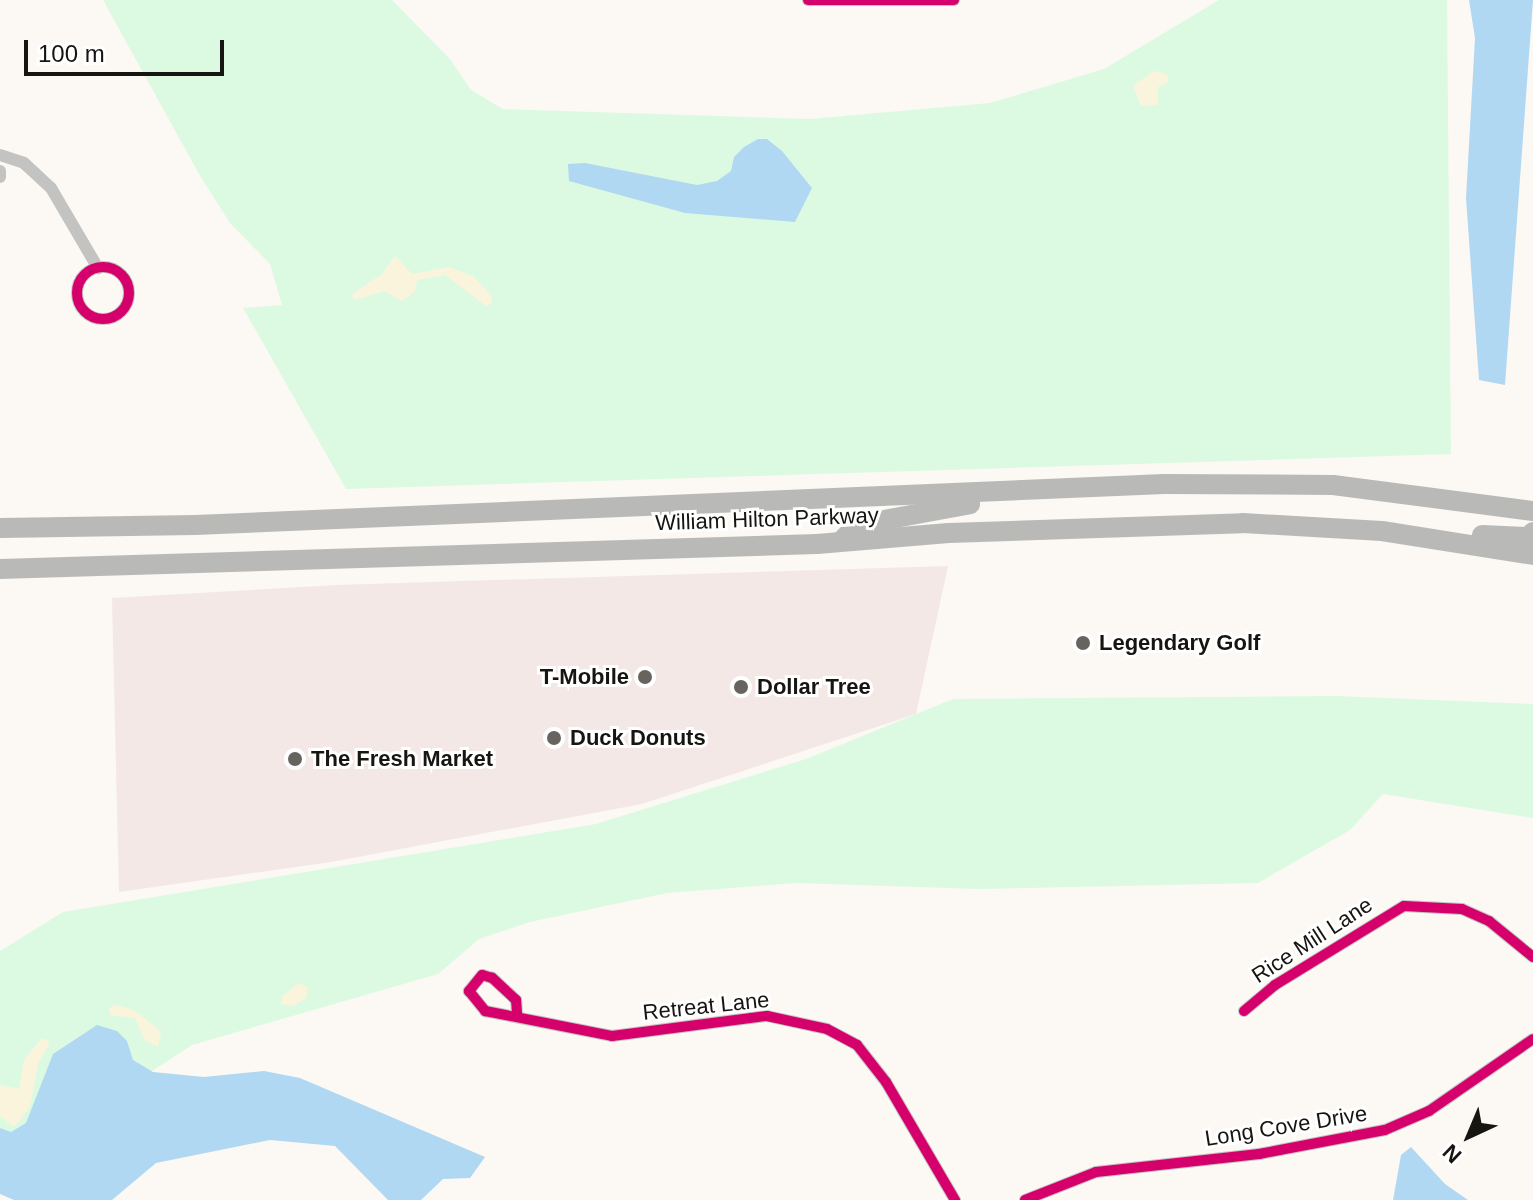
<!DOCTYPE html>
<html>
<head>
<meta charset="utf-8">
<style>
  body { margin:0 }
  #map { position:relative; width:1533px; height:1200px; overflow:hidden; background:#fcf8f4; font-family:Helvetica,sans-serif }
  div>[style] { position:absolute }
  .commercial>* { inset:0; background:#f3e8e6 }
  .green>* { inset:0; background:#dcfae2 }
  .sand>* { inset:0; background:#fbf4dd }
  .water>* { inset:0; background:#b0d8f2 }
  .minor>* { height:12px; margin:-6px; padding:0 6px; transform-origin:6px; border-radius:6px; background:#c3c4c2 }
  .minor>.ring { margin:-6px; padding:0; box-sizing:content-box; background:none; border:12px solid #c3c4c2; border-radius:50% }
  .trunk>* { height:20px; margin:-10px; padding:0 10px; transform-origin:10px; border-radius:10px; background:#b9bab7 }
  .cycleway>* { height:10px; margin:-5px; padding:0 5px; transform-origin:5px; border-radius:5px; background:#d6006c }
  .cycleway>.ring { margin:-5px; padding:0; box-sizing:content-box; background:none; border:10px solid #d6006c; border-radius:50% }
  .dots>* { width:22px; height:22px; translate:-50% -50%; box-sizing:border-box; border:4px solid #fff; border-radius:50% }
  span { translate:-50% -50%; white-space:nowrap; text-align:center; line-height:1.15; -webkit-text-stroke:6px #fff; paint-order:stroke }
  .street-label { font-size:22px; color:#171511 }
  .poi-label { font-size:22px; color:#171511; font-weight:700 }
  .left { translate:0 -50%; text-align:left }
  .right { translate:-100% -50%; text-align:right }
  .north { position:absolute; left:1429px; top:1096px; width:80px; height:80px; -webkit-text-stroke:6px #fff; paint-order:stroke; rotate:224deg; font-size:22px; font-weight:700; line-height:32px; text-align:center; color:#171511 }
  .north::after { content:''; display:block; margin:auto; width:28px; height:36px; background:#171511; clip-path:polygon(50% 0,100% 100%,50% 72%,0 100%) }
  .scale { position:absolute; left:24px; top:40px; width:200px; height:36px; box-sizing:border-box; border:4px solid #171511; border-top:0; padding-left:10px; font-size:24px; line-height:28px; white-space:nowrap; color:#171511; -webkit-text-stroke:6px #fff; paint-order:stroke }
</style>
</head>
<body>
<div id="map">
  <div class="commercial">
    <i style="clip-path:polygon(948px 566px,916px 714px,642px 804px,331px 862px,119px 892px,112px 598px,337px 585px)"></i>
  </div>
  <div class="green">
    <i style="clip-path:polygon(103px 0,392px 0,450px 59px,471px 90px,503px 109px,810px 119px,990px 103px,1104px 69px,1219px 0,1447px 0,1451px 454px,346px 489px,243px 308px,282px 305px,270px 264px,230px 223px,199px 174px)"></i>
    <i style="clip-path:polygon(1336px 696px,1533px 704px,1533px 818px,1383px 794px,1350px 830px,1258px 883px,978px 889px,796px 883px,667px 893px,530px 922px,479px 939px,438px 974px,192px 1045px,106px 1101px,0 1155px,0 951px,63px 912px,596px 824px,806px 759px,953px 699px)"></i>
  </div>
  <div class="sand">
    <i style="clip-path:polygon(1154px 71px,1167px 75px,1169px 82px,1158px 87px,1158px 105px,1141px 106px,1133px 86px)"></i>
    <i style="clip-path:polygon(395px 256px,412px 274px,448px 267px,473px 276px,492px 296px,491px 304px,486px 306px,445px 275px,417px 280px,415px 291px,402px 301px,385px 291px,354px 300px,352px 294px,382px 274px)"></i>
    <i style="clip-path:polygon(299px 983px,308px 988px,306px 998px,294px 1006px,281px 1004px,282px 996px)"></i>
    <i style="clip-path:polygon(115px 1005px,132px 1009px,157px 1028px,161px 1034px,158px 1046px,145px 1041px,135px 1018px,110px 1015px,109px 1008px)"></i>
    <i style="clip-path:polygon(42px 1038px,50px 1042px,38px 1064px,30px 1107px,14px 1127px,0 1116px,0 1085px,19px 1089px,24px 1060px)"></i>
  </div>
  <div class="water">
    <i style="clip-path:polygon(1469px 0,1533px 0,1505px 385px,1479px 380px,1466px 198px,1475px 38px)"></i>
    <i style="clip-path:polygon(758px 139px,767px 139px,782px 151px,812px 188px,795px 222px,685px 213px,569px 181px,568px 164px,585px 163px,697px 185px,717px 181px,731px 171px,734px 157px,744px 147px)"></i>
    <i style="clip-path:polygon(97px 1025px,117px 1031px,127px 1041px,133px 1060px,153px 1072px,204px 1077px,264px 1071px,300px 1078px,485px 1157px,470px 1178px,443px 1179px,421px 1200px,388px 1200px,335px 1146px,270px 1140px,156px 1163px,112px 1200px,14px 1200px,0 1194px,0 1128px,11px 1132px,26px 1123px,53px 1054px)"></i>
    <i style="clip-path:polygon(1411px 1147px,1445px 1184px,1468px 1200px,1393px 1200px,1401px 1155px)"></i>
  </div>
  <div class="minor">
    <i style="left:808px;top:0;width:146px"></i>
    <i style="left:0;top:155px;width:25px;rotate:18deg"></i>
    <i style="left:24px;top:163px;width:37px;rotate:43deg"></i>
    <i style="left:51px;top:188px;width:93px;rotate:59.6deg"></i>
    <i style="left:0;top:171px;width:6px;rotate:90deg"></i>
    <i class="ring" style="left:77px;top:267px;width:40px;height:40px"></i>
    <i style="left:1244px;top:1011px;width:40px;rotate:-40deg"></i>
    <i style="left:1275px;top:985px;width:151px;rotate:-31.5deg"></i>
    <i style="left:1404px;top:906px;width:58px;rotate:3deg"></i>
    <i style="left:1462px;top:909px;width:30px;rotate:24deg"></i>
    <i style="left:1489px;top:921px;width:57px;rotate:39.3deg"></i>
    <i style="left:517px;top:1013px;width:13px;rotate:-94deg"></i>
    <i style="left:516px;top:1000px;width:33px;rotate:-137deg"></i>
    <i style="left:492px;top:978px;width:10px;rotate:-163deg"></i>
    <i style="left:482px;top:975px;width:21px;rotate:129deg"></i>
    <i style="left:469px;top:991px;width:26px;rotate:51deg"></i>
    <i style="left:485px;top:1011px;width:129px;rotate:11.1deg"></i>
    <i style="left:612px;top:1036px;width:156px;rotate:-7.4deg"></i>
    <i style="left:767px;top:1016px;width:61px;rotate:12.2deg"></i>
    <i style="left:827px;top:1029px;width:34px;rotate:28deg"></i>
    <i style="left:857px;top:1045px;width:47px;rotate:51.9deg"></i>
    <i style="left:886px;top:1082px;width:137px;rotate:59.7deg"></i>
    <i style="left:1025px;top:1200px;width:76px;rotate:-21.5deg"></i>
    <i style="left:1096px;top:1172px;width:164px;rotate:-6.3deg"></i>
    <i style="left:1259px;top:1154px;width:128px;rotate:-10.8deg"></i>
    <i style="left:1385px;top:1130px;width:48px;rotate:-23.4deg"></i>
    <i style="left:1429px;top:1111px;width:126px;rotate:-34.7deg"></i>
  </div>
  <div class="trunk">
    <i style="left:0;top:528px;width:195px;rotate:-0.9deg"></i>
    <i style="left:195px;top:525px;width:970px;rotate:-2.42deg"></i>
    <i style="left:1164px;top:484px;width:169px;rotate:0.3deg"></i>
    <i style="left:1333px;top:485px;width:202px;rotate:7.4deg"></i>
    <i style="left:1482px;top:535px;width:46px;rotate:2.5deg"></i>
    <i style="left:1528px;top:537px;width:7px;rotate:-45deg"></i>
    <i style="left:841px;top:541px;width:23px;rotate:-45deg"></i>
    <i style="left:857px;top:525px;width:115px;rotate:-10.5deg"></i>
    <i style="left:0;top:569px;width:817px;rotate:-1.75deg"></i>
    <i style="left:817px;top:544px;width:132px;rotate:-4.8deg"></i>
    <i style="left:949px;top:533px;width:294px;rotate:-1.9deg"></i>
    <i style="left:1243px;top:523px;width:139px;rotate:3.3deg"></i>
    <i style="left:1382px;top:531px;width:153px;rotate:9deg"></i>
  </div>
  <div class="cycleway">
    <i style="left:808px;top:0;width:146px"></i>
    <i class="ring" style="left:77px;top:267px;width:42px;height:42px"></i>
    <i style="left:1244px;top:1011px;width:40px;rotate:-40deg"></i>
    <i style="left:1275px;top:985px;width:151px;rotate:-31.5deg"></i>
    <i style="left:1404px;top:906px;width:58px;rotate:3deg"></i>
    <i style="left:1462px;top:909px;width:30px;rotate:24deg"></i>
    <i style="left:1489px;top:921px;width:57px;rotate:39.3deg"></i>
    <i style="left:517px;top:1013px;width:13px;rotate:-94deg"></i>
    <i style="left:516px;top:1000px;width:33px;rotate:-137deg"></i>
    <i style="left:492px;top:978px;width:10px;rotate:-163deg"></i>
    <i style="left:482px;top:975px;width:21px;rotate:129deg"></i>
    <i style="left:469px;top:991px;width:26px;rotate:51deg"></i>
    <i style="left:485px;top:1011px;width:129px;rotate:11.1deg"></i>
    <i style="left:612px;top:1036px;width:156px;rotate:-7.4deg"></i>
    <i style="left:767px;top:1016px;width:61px;rotate:12.2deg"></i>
    <i style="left:827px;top:1029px;width:34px;rotate:28deg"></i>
    <i style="left:857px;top:1045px;width:47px;rotate:51.9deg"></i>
    <i style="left:886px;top:1082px;width:137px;rotate:59.7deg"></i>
    <i style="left:1025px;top:1200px;width:76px;rotate:-21.5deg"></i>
    <i style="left:1096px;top:1172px;width:164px;rotate:-6.3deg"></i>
    <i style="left:1259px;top:1154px;width:128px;rotate:-10.8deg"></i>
    <i style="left:1385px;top:1130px;width:48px;rotate:-23.4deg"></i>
    <i style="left:1429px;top:1111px;width:126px;rotate:-34.7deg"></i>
  </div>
  <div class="dots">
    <i style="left:1083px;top:643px;background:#676460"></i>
    <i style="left:645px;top:677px;background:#676460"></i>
    <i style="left:741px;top:687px;background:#676460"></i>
    <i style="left:554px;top:738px;background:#676460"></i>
    <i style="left:295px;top:759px;background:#676460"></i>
  </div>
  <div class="street-label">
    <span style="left:767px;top:519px;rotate:-2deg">William Hilton Parkway</span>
    <span style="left:1312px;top:940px;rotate:-33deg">Rice Mill Lane</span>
    <span style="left:706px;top:1006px;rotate:-6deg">Retreat Lane</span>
    <span style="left:1286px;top:1126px;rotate:-9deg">Long Cove Drive</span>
  </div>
  <div class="poi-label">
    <span class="left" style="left:1099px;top:643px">Legendary Golf</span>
    <span class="right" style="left:629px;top:677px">T-Mobile</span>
    <span class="left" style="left:757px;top:687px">Dollar Tree</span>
    <span class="left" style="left:570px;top:738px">Duck Donuts</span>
    <span class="left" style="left:311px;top:759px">The Fresh Market</span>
  </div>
  <div class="north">N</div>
  <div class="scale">100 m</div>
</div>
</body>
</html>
